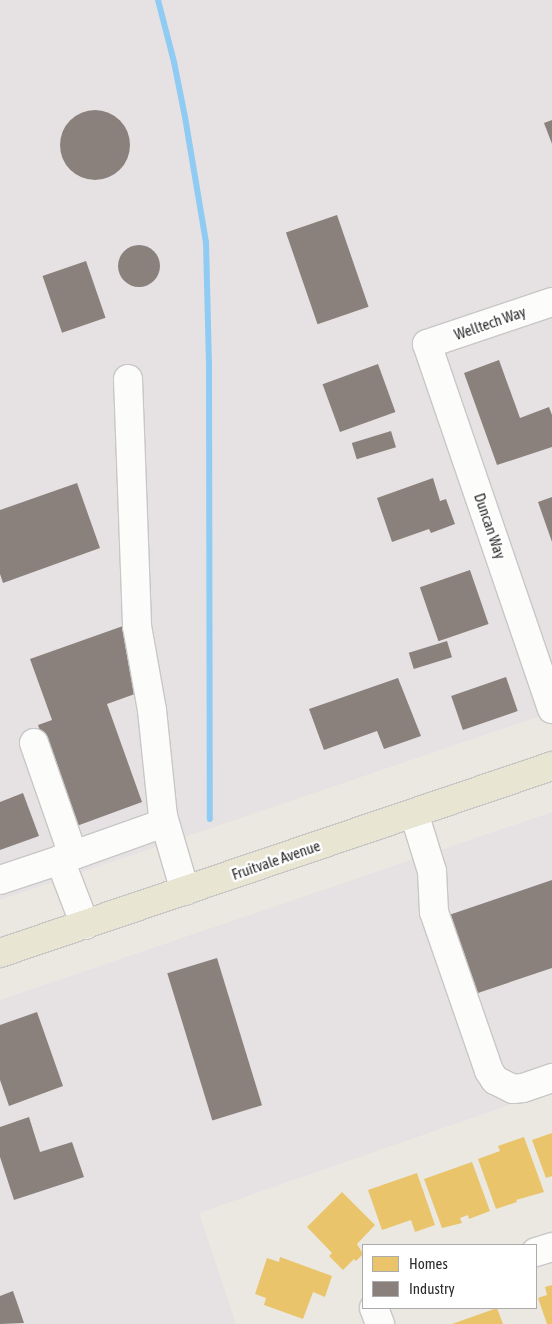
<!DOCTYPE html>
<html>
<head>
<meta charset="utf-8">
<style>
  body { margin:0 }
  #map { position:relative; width:552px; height:1324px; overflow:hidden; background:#ebe8e1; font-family:"Asap Condensed",sans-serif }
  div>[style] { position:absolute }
  .industrial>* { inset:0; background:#e6e2e4 }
  .homes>* { inset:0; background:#e9c46a }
  .industry>* { inset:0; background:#8a817c; transform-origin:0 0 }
  .round { border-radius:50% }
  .stream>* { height:6px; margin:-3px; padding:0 3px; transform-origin:3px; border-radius:3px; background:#8fcbf2 }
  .roads { filter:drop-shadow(1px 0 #c8c7c7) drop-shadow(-1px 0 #c8c7c7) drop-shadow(0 1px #c8c7c7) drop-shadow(0 -1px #c8c7c7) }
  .minor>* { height:28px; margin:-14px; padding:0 14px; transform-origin:14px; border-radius:14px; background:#fcfcfa }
  .major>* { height:28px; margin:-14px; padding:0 14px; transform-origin:14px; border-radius:14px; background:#e8e6d3 }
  span { translate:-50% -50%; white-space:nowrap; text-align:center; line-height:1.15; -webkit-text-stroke:5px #fff; paint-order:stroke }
  .street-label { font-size:15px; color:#2c2c2c }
  .legend { position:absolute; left:362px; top:1244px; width:175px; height:65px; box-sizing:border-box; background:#fff; border:1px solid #ababab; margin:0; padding:6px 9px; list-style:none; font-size:15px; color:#2c2c2c }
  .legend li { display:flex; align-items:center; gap:10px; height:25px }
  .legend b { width:25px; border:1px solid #ababab }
</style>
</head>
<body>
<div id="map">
  <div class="industrial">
    <i style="clip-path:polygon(0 0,552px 0,552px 712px,0 900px)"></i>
    <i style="clip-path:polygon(552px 812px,552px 1090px,199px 1213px,236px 1324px,0 1324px,0 1000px)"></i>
  </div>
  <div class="homes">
    <i style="clip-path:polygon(552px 1133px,552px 1176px,546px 1178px,532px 1140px)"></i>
    <i style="clip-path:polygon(524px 1137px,544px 1192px,516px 1200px,517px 1202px,496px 1209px,478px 1159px,500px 1151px,498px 1146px)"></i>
    <i style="clip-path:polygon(472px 1162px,490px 1211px,469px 1219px,468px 1215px,460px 1218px,462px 1223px,442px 1228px,424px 1179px)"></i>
    <i style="clip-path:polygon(417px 1173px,435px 1225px,415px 1232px,411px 1220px,382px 1230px,368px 1190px)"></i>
    <i style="clip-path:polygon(342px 1192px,375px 1225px,357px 1244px,363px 1254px,356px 1261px,354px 1259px,343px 1270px,329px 1256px,332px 1253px,307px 1227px)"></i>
    <i style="clip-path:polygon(280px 1257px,332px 1276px,325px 1297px,313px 1292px,303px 1319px,264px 1305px,266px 1298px,255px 1294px,267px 1258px,279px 1262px)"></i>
    <i style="clip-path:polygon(552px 1285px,552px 1324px,547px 1324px,538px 1298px,547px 1295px,545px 1287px)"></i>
    <i style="clip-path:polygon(497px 1308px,503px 1324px,452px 1324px)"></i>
  </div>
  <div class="industry">
    <i class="round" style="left:60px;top:110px;width:70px;height:70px"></i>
    <i style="clip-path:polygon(552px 120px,552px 144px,544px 123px)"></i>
    <i style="left:337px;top:215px;width:97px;height:54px;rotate:71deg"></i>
    <i class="round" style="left:118px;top:245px;width:42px;height:42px"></i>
    <i style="left:86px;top:261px;width:60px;height:46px;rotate:71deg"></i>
    <i style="clip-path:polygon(499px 360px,520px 418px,549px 407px,552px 415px,552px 447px,497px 465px,464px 373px)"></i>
    <i style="left:378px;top:364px;width:51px;height:59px;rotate:70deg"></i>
    <i style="left:391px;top:431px;width:17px;height:41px;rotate:73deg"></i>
    <i style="clip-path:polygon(433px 478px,440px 501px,446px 499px,455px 524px,431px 533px,429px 529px,392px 542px,377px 498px)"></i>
    <i style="clip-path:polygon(77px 483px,100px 548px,3px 583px,0 574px,0 510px)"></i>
    <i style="clip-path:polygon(552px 497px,552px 542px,538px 502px)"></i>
    <i style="left:470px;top:570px;width:57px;height:53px;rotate:71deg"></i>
    <i style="clip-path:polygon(123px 626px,146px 690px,107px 704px,142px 802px,74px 827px,38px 725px,52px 720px,30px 659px)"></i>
    <i style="left:447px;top:641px;width:17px;height:40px;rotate:73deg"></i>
    <i style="left:506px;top:677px;width:36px;height:58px;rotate:71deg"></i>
    <i style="clip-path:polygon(398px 678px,421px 736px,384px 749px,377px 731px,324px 750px,309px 709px)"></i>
    <i style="clip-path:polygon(23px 793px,39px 836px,0 850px,0 802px)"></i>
    <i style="clip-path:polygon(552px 880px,552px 968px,469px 996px,443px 917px)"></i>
    <i style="left:217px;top:958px;width:154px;height:52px;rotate:73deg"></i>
    <i style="clip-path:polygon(37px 1012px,63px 1086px,9px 1106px,0 1080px,0 1025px)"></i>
    <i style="clip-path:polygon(29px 1117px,40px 1152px,72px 1142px,84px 1177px,14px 1200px,0 1157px,0 1127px)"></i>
    <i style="clip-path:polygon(13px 1291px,24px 1323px,0 1324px,0 1296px)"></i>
  </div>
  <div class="stream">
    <i style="left:158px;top:0;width:64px;rotate:75.5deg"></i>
    <i style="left:174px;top:62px;width:56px;rotate:78.7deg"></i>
    <i style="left:185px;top:117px;width:127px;rotate:80.5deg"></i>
    <i style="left:206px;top:242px;width:120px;rotate:88.6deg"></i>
    <i style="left:209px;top:362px;width:457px;rotate:89.9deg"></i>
  </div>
  <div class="roads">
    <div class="minor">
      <i style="left:552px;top:302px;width:132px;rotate:161.4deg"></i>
      <i style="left:427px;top:344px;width:386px;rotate:71.1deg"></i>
      <i style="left:128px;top:379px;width:247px;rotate:87.9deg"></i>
      <i style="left:137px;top:626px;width:85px;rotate:79.9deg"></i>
      <i style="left:152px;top:710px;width:107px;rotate:84.1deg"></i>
      <i style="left:163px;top:816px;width:78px;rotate:73.7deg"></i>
      <i style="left:34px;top:743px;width:119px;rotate:70.8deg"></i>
      <i style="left:414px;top:813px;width:61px;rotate:72.8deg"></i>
      <i style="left:432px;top:871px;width:41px;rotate:87.2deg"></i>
      <i style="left:434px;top:912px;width:168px;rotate:70.9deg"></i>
      <i style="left:489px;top:1071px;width:11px;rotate:56deg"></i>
      <i style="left:495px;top:1080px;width:20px;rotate:27deg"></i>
      <i style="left:513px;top:1089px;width:10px;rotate:-6deg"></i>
      <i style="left:523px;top:1088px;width:31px;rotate:-19deg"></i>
      <i style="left:0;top:880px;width:63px;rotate:-18.4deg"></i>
      <i style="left:85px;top:925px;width:70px;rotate:-111deg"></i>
      <i style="left:60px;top:860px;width:110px;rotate:-19.6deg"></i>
      <i style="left:536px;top:1252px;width:17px;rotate:-17deg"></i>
      <i style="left:374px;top:1308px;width:17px;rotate:69deg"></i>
    </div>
    <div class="major">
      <i style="left:0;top:953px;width:583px;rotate:-18.71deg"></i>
    </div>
  </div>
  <div class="street-label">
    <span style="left:490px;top:323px;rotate:-19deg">Welltech Way</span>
    <span style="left:490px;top:526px;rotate:71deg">Duncan Way</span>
    <span style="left:276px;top:860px;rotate:-19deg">Fruitvale Avenue</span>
  </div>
  <ul class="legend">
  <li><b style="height:14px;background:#e9c46a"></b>Homes</li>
  <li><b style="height:14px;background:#8a817c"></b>Industry</li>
  </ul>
</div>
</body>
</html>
